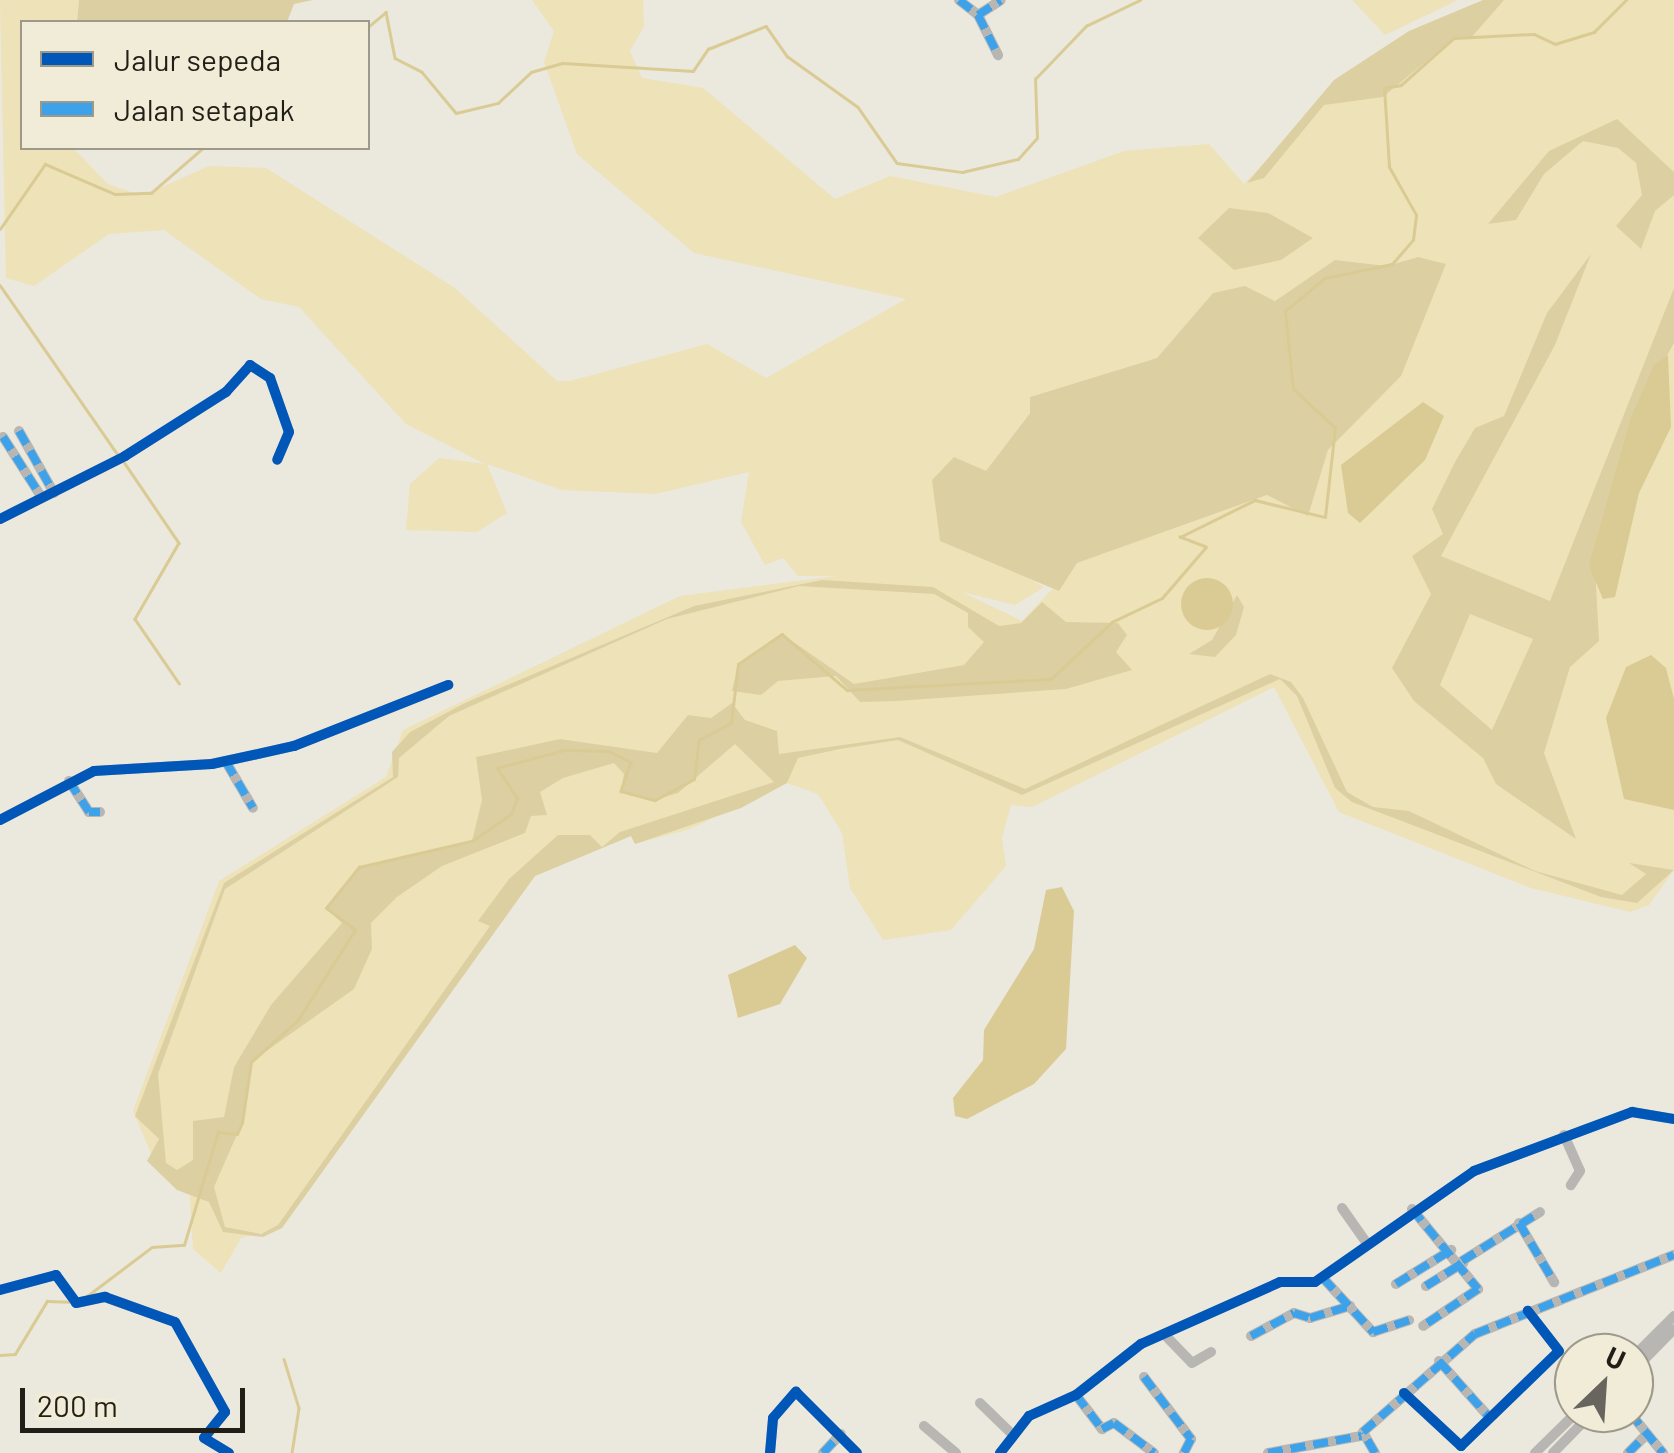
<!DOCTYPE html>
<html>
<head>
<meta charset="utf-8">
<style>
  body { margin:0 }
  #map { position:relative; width:1674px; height:1453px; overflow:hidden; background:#ebe8de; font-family:Barlow,sans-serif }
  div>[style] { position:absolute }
  .green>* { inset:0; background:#eee2b8 }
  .forest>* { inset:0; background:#dcd0a3 }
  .water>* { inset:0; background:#dacb94 }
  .round { border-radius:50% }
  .stream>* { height:2.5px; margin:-1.25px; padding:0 1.25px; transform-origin:1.25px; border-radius:1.25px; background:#dacb94 }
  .minor>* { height:10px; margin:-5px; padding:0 5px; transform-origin:5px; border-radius:5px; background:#b7b6b3 }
  .quiet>* { height:8px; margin-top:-4px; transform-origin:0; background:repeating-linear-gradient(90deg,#3da2ea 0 15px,transparent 0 23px) }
  .cycleway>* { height:10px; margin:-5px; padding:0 5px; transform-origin:5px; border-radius:5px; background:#0057b8 }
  span { translate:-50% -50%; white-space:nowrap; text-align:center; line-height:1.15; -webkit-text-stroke:8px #f1ecd8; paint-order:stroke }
  .legend { position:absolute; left:20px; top:20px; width:350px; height:130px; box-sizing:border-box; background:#f1ecd8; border:2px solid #9d9a8b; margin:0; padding:12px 18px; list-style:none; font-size:30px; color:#201e17 }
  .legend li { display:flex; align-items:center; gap:20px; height:50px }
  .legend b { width:50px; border:2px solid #9d9a8b }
  .north { position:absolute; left:1554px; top:1333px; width:100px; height:100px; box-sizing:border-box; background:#f1ecd8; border:2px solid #9d9a8b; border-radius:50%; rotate:25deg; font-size:28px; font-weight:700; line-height:40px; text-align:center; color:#201e17 }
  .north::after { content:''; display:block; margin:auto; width:35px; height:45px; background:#67655d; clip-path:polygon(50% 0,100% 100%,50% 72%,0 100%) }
  .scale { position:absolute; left:20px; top:1388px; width:225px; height:45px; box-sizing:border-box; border:5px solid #201e17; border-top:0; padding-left:12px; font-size:30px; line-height:35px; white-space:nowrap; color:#201e17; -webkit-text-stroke:8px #f1ecd8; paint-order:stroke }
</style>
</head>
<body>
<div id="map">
  <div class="green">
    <i style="clip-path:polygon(evenodd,0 0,79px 0,77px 22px,22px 22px,22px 148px,73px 148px,108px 184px,142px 196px,209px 166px,266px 168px,455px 288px,557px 381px,570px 381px,707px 344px,766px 378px,906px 299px,694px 253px,577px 154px,544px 62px,554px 31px,532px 0,643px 0,644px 26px,630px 51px,642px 78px,703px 88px,835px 199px,890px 176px,996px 197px,1124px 151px,1209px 144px,1244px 184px,1335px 90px,1384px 88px,1504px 0,1674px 0,1674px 870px,1649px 905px,1630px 912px,1531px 888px,1339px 812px,1274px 687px,1032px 807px,1011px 805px,1002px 838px,1006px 866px,951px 930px,883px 940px,850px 888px,842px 833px,818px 794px,787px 783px,690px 829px,635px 844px,631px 836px,535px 876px,282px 1228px,241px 1238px,221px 1273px,193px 1249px,189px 1184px,156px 1165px,133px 1111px,219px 881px,386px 777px,403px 730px,680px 596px,836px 576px,798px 576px,783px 558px,765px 565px,741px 522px,749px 472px,655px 494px,562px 490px,487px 464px,507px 513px,477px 532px,406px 530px,410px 484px,439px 458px,485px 464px,406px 424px,299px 307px,261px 299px,164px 230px,109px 234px,34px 286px,6px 278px,0 0,1418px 257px,1418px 327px,1401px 375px,1328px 450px,1308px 515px,1268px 495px,1117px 546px,1077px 563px,1022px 621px,962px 592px,1015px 605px,1044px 587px,987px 554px,954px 457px,986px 472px,1030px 412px,1030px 397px,1157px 358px,1213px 293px,1245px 287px,1275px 301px,1335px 260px,1387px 266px,1418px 257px)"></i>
    <i style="clip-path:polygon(1352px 0,1458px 0,1385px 35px)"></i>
  </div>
  <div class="forest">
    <i style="clip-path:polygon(79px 0,313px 0,294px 4px,287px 22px,77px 22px)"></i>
    <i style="clip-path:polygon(1483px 0,1504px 0,1470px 39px,1454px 38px,1383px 97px,1324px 105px,1264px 178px,1247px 183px,1334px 80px,1409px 31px)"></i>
    <i style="clip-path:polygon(1617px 119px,1674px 172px,1674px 195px,1655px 211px,1641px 249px,1616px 226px,1642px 195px,1636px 163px,1618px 148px,1583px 141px,1544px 174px,1516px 220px,1488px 224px,1549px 151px)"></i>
    <i style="clip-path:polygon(1229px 208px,1268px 213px,1313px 238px,1281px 260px,1234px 270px,1198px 238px)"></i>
    <i style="clip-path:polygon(evenodd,1591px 254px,1555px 345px,1441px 556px,1550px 601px,1674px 288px,1674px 343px,1629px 422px,1594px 548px,1599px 641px,1570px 667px,1544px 753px,1576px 839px,1496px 784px,1483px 758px,1414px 701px,1392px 668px,1431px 594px,1412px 556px,1443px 534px,1432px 509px,1455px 462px,1475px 428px,1504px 416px,1547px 313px,1591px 254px,1470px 614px,1533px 639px,1492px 730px,1440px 685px,1470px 614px)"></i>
    <i style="clip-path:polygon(1418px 257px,1446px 264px,1401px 376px,1328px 450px,1308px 516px,1267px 495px,1077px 563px,1059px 591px,940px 541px,932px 480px,954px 457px,986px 471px,1030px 413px,1030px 397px,1157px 358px,1213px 293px,1245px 286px,1275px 301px,1335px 260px,1387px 266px)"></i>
    <i style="clip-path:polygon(evenodd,822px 580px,933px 587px,999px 626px,1021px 623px,1042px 602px,1066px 622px,1118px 623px,1127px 635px,1116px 652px,1132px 670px,1066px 689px,896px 701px,860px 702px,836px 676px,778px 681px,761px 695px,732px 691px,738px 664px,782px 634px,854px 684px,964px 665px,984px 642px,968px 627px,968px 613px,934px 594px,799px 586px,667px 619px,449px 716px,399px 758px,398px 777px,225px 889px,158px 1074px,166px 1163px,177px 1170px,193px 1160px,193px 1121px,224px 1117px,234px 1067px,271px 1005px,342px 923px,326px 908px,359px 867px,472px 841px,482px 800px,476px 757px,560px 739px,657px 753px,688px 715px,711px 718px,732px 703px,745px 720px,777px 731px,779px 754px,900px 737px,1025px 789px,1270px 674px,1291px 682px,1303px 698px,1347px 792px,1373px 807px,1409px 811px,1535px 871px,1622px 895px,1646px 874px,1629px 863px,1674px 870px,1637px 903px,1601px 897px,1352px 802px,1335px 788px,1297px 696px,1280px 679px,1022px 795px,898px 740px,840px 749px,798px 758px,787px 783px,741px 808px,635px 844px,631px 836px,535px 876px,282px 1228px,263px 1237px,223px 1232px,209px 1202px,177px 1190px,147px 1161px,159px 1139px,135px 1116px,224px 883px,393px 777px,392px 752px,410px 732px,467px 702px,694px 606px,822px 580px,735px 744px,774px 782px,620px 832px,602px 847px,590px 835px,558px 835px,509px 879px,478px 921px,490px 926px,278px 1225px,261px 1234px,225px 1227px,214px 1187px,242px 1123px,251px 1062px,354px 989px,372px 949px,371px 923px,397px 897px,442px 866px,525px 833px,531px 816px,547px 815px,540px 792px,563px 778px,614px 763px,624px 774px,621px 791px,655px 800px,678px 793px,735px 744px)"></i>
    <i style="clip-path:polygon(1237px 595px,1244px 607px,1236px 635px,1215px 657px,1189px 654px,1212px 640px)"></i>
  </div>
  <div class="water">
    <i style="clip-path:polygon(1668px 355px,1671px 427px,1639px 493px,1615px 597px,1603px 599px,1589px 566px,1594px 547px,1629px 422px,1654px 365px)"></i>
    <i style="clip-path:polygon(1423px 402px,1444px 416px,1425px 460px,1360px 523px,1348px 513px,1341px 465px)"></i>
    <i class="round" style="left:1181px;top:578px;width:52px;height:52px"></i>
    <i style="clip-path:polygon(1651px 655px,1666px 668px,1674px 699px,1674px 810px,1624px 799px,1606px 718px,1626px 667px)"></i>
    <i style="clip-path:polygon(1062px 887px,1074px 911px,1066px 1049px,1034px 1084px,967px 1119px,955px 1116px,953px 1098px,983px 1060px,984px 1030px,1034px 949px,1046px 890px)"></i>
    <i style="clip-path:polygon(795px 945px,807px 958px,780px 1004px,738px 1018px,728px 975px)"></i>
  </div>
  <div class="stream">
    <i style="left:368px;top:27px;width:23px;rotate:-40deg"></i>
    <i style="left:386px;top:12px;width:47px;rotate:78.9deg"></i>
    <i style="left:395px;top:58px;width:30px;rotate:27deg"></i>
    <i style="left:422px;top:72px;width:53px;rotate:50.3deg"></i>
    <i style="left:456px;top:113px;width:43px;rotate:-13.4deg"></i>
    <i style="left:498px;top:103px;width:45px;rotate:-43.2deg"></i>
    <i style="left:531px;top:72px;width:33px;rotate:-16deg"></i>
    <i style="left:563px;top:63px;width:130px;rotate:3.5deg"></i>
    <i style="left:693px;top:71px;width:27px;rotate:-56deg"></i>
    <i style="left:708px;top:49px;width:62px;rotate:-21.6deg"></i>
    <i style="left:766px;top:26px;width:37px;rotate:55deg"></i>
    <i style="left:787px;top:56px;width:87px;rotate:35.7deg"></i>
    <i style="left:858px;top:107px;width:68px;rotate:55.1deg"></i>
    <i style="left:897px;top:163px;width:66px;rotate:7.9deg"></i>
    <i style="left:962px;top:172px;width:57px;rotate:-13.1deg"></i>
    <i style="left:1018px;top:159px;width:28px;rotate:-48deg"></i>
    <i style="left:1037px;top:138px;width:59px;rotate:-91.9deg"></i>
    <i style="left:1035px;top:79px;width:74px;rotate:-46.1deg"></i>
    <i style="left:1086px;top:26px;width:60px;rotate:-25.7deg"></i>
    <i style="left:0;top:229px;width:79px;rotate:-55.3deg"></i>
    <i style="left:45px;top:164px;width:76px;rotate:23.2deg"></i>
    <i style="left:115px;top:194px;width:36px;rotate:-2deg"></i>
    <i style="left:151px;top:193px;width:69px;rotate:-40.9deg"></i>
    <i style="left:0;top:285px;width:208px;rotate:55.2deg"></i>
    <i style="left:124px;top:462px;width:98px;rotate:55.8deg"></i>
    <i style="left:179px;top:543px;width:88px;rotate:120.1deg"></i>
    <i style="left:135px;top:619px;width:78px;rotate:55.5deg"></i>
    <i style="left:87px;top:1296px;width:81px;rotate:-37deg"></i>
    <i style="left:152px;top:1247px;width:32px;rotate:-4deg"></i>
    <i style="left:184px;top:1245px;width:118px;rotate:-73.3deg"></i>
    <i style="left:218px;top:1132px;width:19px;rotate:6deg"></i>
    <i style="left:237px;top:1134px;width:12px;rotate:-66deg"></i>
    <i style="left:242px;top:1123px;width:62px;rotate:-81.6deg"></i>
    <i style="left:251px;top:1062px;width:63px;rotate:-41.8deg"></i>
    <i style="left:298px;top:1020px;width:107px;rotate:-57.7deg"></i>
    <i style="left:355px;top:930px;width:36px;rotate:-143deg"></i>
    <i style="left:326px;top:908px;width:53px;rotate:-51.2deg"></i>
    <i style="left:359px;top:867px;width:116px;rotate:-13deg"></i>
    <i style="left:472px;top:841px;width:47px;rotate:-34.7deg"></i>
    <i style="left:511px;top:814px;width:17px;rotate:-69deg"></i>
    <i style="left:517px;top:798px;width:36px;rotate:-124deg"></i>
    <i style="left:497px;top:768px;width:69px;rotate:-15deg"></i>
    <i style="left:564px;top:750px;width:45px;rotate:1.3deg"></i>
    <i style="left:609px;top:751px;width:25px;rotate:27deg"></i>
    <i style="left:631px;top:762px;width:31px;rotate:109deg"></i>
    <i style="left:621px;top:791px;width:35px;rotate:15deg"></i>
    <i style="left:655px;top:800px;width:44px;rotate:-28.3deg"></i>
    <i style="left:694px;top:779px;width:39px;rotate:-83deg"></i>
    <i style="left:699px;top:740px;width:36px;rotate:-28deg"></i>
    <i style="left:731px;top:723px;width:59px;rotate:-83.2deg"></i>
    <i style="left:738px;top:664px;width:53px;rotate:-34.3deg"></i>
    <i style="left:782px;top:634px;width:86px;rotate:40.7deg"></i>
    <i style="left:847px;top:690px;width:204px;rotate:-3.1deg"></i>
    <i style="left:1051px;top:679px;width:83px;rotate:-43.1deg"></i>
    <i style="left:1112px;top:622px;width:55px;rotate:-25.6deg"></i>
    <i style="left:1162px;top:598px;width:67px;rotate:-49.2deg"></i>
    <i style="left:1206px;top:547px;width:28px;rotate:-159deg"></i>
    <i style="left:1180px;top:537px;width:84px;rotate:-26.3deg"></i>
    <i style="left:1255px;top:500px;width:72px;rotate:13.7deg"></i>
    <i style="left:1325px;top:517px;width:90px;rotate:-83.6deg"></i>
    <i style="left:1335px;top:428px;width:57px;rotate:-137.1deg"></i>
    <i style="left:1293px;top:389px;width:78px;rotate:-95.9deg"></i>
    <i style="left:1285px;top:311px;width:52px;rotate:-39.5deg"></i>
    <i style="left:1325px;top:278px;width:68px;rotate:-11.8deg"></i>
    <i style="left:1392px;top:264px;width:32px;rotate:-49deg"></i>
    <i style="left:1413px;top:240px;width:25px;rotate:-83deg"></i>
    <i style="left:1416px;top:215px;width:55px;rotate:-119.4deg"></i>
    <i style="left:1389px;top:167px;width:79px;rotate:-93.6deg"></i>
    <i style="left:1384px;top:88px;width:17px;rotate:-10deg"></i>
    <i style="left:1401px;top:85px;width:71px;rotate:-41.6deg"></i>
    <i style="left:1454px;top:38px;width:80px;rotate:-2.9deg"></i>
    <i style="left:1534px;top:34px;width:23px;rotate:25deg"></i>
    <i style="left:1555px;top:44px;width:41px;rotate:-17.1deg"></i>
    <i style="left:1594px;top:32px;width:45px;rotate:-45deg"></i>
    <i style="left:0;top:1355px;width:15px;rotate:-4deg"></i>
    <i style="left:15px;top:1354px;width:62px;rotate:-58.9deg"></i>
    <i style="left:47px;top:1301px;width:23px;rotate:2deg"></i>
    <i style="left:284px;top:1359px;width:51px;rotate:73deg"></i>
    <i style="left:299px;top:1408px;width:46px;rotate:98.8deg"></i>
  </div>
  <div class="minor">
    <i style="left:959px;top:0;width:24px;rotate:38deg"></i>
    <i style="left:978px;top:15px;width:27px;rotate:-33deg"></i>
    <i style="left:978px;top:15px;width:45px;rotate:63.4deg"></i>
    <i style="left:19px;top:431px;width:71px;rotate:60.6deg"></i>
    <i style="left:3px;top:437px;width:72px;rotate:57.4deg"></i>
    <i style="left:0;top:519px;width:140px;rotate:-26.7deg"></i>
    <i style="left:125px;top:456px;width:120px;rotate:-32.4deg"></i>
    <i style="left:226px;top:392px;width:36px;rotate:-48deg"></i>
    <i style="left:250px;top:365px;width:24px;rotate:33deg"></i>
    <i style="left:270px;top:378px;width:57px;rotate:70.6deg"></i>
    <i style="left:289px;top:432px;width:30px;rotate:113deg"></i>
    <i style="left:226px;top:762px;width:53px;rotate:59.6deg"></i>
    <i style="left:69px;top:781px;width:37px;rotate:57deg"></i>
    <i style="left:89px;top:812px;width:11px"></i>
    <i style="left:0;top:820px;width:106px;rotate:-27.5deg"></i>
    <i style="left:94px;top:771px;width:118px;rotate:-3.4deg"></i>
    <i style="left:212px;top:764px;width:84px;rotate:-12.4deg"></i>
    <i style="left:294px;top:746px;width:166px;rotate:-21.6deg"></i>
    <i style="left:1564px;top:1135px;width:39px;rotate:66deg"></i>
    <i style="left:1580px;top:1171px;width:17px;rotate:123deg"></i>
    <i style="left:1342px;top:1208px;width:42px;rotate:54.8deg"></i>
    <i style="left:1412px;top:1209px;width:104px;rotate:50.5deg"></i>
    <i style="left:1478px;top:1289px;width:66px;rotate:146.1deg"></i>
    <i style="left:1519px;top:1223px;width:69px;rotate:59.3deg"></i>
    <i style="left:1462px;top:1261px;width:92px;rotate:-32.1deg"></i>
    <i style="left:1323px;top:1278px;width:74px;rotate:47.2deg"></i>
    <i style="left:1373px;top:1332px;width:38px;rotate:-18deg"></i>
    <i style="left:1396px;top:1284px;width:65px;rotate:-31.7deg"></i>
    <i style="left:1426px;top:1286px;width:44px;rotate:-31.9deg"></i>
    <i style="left:0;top:1290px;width:58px;rotate:-15deg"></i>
    <i style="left:56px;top:1275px;width:34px;rotate:54deg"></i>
    <i style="left:76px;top:1303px;width:30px;rotate:-12deg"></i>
    <i style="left:105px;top:1297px;width:74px;rotate:19.7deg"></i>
    <i style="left:175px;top:1322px;width:103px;rotate:60.9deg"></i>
    <i style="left:225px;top:1412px;width:33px;rotate:129deg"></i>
    <i style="left:204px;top:1438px;width:29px;rotate:31deg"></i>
    <i style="left:1164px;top:1334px;width:40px;rotate:46deg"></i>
    <i style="left:1192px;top:1363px;width:22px;rotate:-30deg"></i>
    <i style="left:1251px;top:1336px;width:49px;rotate:-28.1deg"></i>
    <i style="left:1294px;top:1313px;width:17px;rotate:17deg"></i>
    <i style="left:1310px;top:1318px;width:42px;rotate:-16.7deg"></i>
    <i style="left:1634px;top:1356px;width:57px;rotate:-45deg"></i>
    <i style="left:1439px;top:1361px;width:76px;rotate:48.2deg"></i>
    <i style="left:1634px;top:1370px;width:57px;rotate:-45.7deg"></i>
    <i style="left:1144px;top:1377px;width:78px;rotate:52.8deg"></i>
    <i style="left:1191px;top:1439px;width:16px;rotate:117deg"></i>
    <i style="left:1404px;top:1393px;width:78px;rotate:42.9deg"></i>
    <i style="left:1461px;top:1446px;width:136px;rotate:-44.1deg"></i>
    <i style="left:1559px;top:1351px;width:51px;rotate:-127.8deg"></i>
    <i style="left:1076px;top:1395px;width:43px;rotate:52.6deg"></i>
    <i style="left:1102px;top:1429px;width:13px;rotate:-27deg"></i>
    <i style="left:1114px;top:1423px;width:50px;rotate:36.9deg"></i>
    <i style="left:980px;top:1403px;width:46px;rotate:44.1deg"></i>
    <i style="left:1630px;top:1413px;width:52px;rotate:50.5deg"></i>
    <i style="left:924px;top:1426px;width:42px;rotate:40.2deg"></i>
    <i style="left:770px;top:1453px;width:35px;rotate:-85deg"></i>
    <i style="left:773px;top:1418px;width:35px;rotate:-49deg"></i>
    <i style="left:796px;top:1392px;width:86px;rotate:45deg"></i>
    <i style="left:823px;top:1453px;width:26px;rotate:-47deg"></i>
    <i style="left:1000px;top:1453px;width:47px;rotate:-51.9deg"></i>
    <i style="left:1029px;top:1416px;width:51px;rotate:-24.1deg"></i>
    <i style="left:1076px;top:1395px;width:83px;rotate:-38.1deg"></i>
    <i style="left:1141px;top:1344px;width:152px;rotate:-24deg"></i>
    <i style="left:1280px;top:1282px;width:35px"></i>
    <i style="left:1315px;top:1282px;width:194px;rotate:-34.9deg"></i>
    <i style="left:1474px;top:1171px;width:169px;rotate:-20.5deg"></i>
    <i style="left:1632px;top:1112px;width:43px;rotate:9.5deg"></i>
    <i style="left:1268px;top:1453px;width:95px;rotate:-10.4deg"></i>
    <i style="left:1375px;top:1453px;width:24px;rotate:-120deg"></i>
    <i style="left:1363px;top:1432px;width:149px;rotate:-41.2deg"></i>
    <i style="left:1475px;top:1334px;width:214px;rotate:-21.7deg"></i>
    <i style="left:1535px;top:1453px;width:57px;rotate:-44.3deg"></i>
    <i style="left:1553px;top:1453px;width:56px;rotate:-45.7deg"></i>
    <i style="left:1628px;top:1453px;width:27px;rotate:-45deg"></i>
  </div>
  <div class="quiet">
    <i style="left:959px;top:0;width:24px;rotate:38deg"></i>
    <i style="left:978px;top:15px;width:27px;rotate:-33deg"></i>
    <i style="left:978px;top:15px;width:45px;rotate:63.4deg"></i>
    <i style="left:19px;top:431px;width:71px;rotate:60.6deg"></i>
    <i style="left:3px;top:437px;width:72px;rotate:57.4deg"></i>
    <i style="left:226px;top:762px;width:53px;rotate:59.6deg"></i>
    <i style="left:69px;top:781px;width:37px;rotate:57deg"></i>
    <i style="left:89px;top:812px;width:11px"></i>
    <i style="left:1412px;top:1209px;width:104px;rotate:50.5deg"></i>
    <i style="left:1478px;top:1289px;width:66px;rotate:146.1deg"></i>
    <i style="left:1519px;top:1223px;width:69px;rotate:59.3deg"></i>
    <i style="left:1462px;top:1261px;width:92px;rotate:-32.1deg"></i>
    <i style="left:1323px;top:1278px;width:74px;rotate:47.2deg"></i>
    <i style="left:1373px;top:1332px;width:38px;rotate:-18deg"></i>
    <i style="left:1396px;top:1284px;width:65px;rotate:-31.7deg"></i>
    <i style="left:1426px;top:1286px;width:44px;rotate:-31.9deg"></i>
    <i style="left:1251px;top:1336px;width:49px;rotate:-28.1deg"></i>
    <i style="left:1294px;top:1313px;width:17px;rotate:17deg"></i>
    <i style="left:1310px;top:1318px;width:42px;rotate:-16.7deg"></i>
    <i style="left:1439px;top:1361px;width:76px;rotate:48.2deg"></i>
    <i style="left:1144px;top:1377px;width:78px;rotate:52.8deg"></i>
    <i style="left:1191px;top:1439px;width:16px;rotate:117deg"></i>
    <i style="left:1076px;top:1395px;width:43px;rotate:52.6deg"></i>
    <i style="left:1102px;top:1429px;width:13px;rotate:-27deg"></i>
    <i style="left:1114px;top:1423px;width:50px;rotate:36.9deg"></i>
    <i style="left:1630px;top:1413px;width:52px;rotate:50.5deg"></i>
    <i style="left:823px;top:1453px;width:26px;rotate:-47deg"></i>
    <i style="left:1268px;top:1453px;width:95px;rotate:-10.4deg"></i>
    <i style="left:1375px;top:1453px;width:24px;rotate:-120deg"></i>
    <i style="left:1363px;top:1432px;width:149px;rotate:-41.2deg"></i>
    <i style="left:1475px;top:1334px;width:214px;rotate:-21.7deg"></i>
    <i style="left:1628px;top:1453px;width:27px;rotate:-45deg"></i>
  </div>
  <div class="cycleway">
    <i style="left:0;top:519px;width:140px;rotate:-26.7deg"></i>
    <i style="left:125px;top:456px;width:120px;rotate:-32.4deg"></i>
    <i style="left:226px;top:392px;width:36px;rotate:-48deg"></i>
    <i style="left:250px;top:365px;width:24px;rotate:33deg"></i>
    <i style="left:270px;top:378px;width:57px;rotate:70.6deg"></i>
    <i style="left:289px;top:432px;width:30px;rotate:113deg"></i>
    <i style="left:0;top:820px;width:106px;rotate:-27.5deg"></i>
    <i style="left:94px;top:771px;width:118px;rotate:-3.4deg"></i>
    <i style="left:212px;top:764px;width:84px;rotate:-12.4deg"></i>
    <i style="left:294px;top:746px;width:166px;rotate:-21.6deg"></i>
    <i style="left:0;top:1290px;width:58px;rotate:-15deg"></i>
    <i style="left:56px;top:1275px;width:34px;rotate:54deg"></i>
    <i style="left:76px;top:1303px;width:30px;rotate:-12deg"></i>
    <i style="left:105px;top:1297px;width:74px;rotate:19.7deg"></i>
    <i style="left:175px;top:1322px;width:103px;rotate:60.9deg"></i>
    <i style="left:225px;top:1412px;width:33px;rotate:129deg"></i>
    <i style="left:204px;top:1438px;width:29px;rotate:31deg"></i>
    <i style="left:1404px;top:1393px;width:78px;rotate:42.9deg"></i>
    <i style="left:1461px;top:1446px;width:136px;rotate:-44.1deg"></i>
    <i style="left:1559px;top:1351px;width:51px;rotate:-127.8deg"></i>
    <i style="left:770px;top:1453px;width:35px;rotate:-85deg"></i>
    <i style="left:773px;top:1418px;width:35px;rotate:-49deg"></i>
    <i style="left:796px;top:1392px;width:86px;rotate:45deg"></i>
    <i style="left:1000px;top:1453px;width:47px;rotate:-51.9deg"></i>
    <i style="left:1029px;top:1416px;width:51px;rotate:-24.1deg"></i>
    <i style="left:1076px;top:1395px;width:83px;rotate:-38.1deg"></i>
    <i style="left:1141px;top:1344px;width:152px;rotate:-24deg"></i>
    <i style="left:1280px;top:1282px;width:35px"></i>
    <i style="left:1315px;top:1282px;width:194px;rotate:-34.9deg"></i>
    <i style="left:1474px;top:1171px;width:169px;rotate:-20.5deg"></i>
    <i style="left:1632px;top:1112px;width:43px;rotate:9.5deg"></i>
  </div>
  <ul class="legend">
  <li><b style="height:12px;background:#0057b8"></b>Jalur sepeda</li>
  <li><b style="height:12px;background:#3da2ea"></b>Jalan setapak</li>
  </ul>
  <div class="north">U</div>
  <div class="scale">200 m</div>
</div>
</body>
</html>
